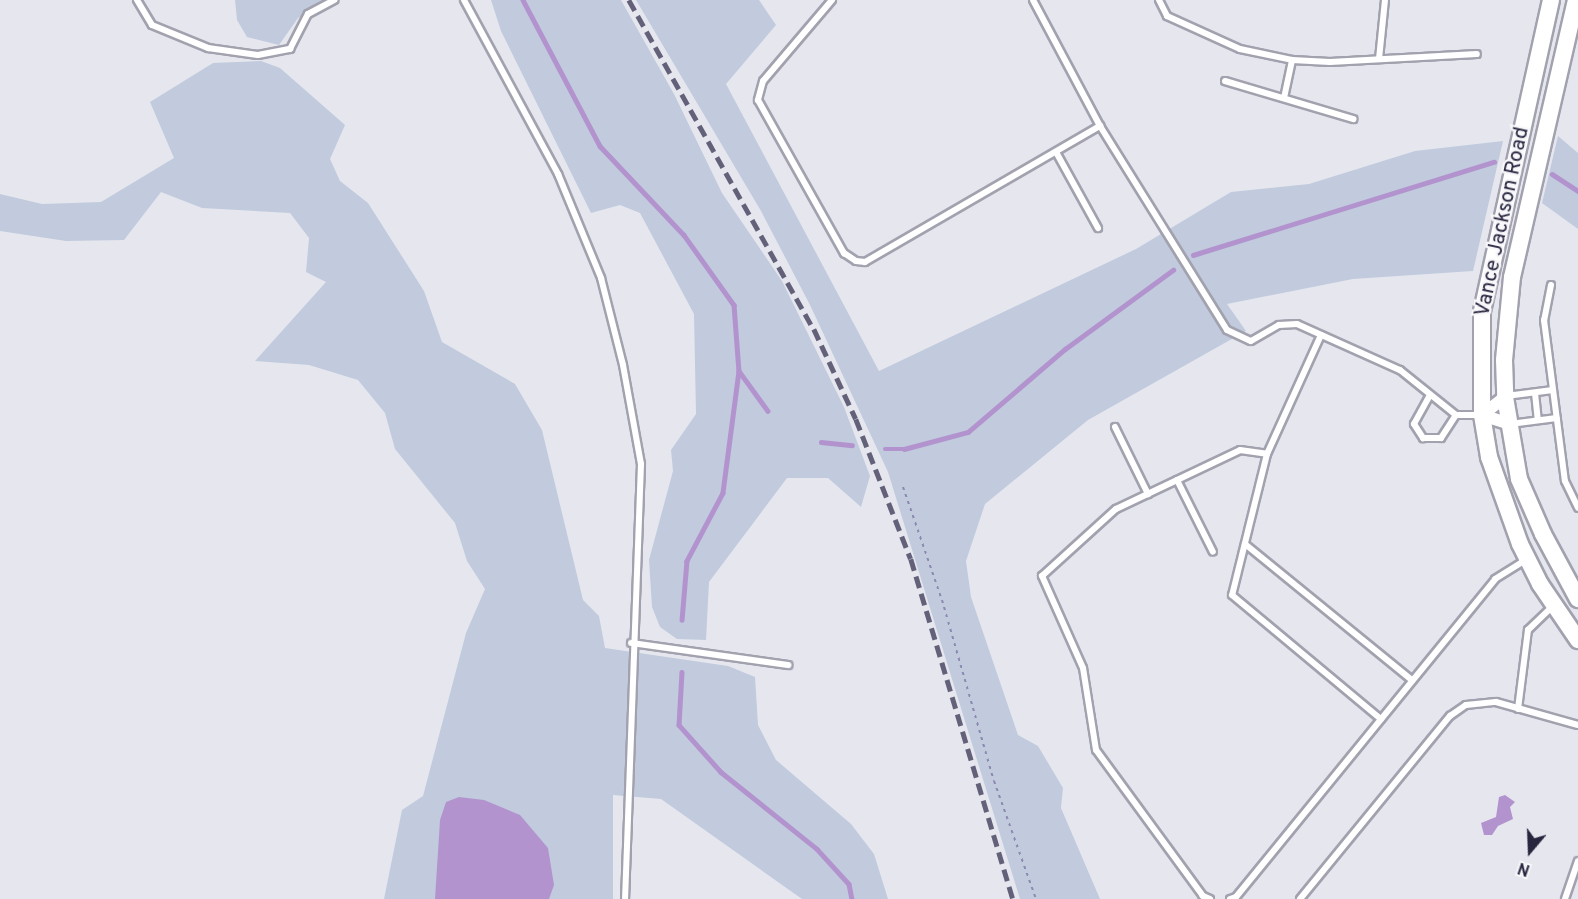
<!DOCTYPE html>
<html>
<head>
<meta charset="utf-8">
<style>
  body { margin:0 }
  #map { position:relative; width:1578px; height:899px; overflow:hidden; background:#e6e7ee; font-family:Overpass,sans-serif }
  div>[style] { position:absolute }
  .green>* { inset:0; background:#c1cbdd }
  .water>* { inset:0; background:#b293ce }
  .stream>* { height:4.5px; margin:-2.25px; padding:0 2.25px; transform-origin:2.25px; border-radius:2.25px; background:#b293ce }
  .path>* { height:2px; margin-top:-1px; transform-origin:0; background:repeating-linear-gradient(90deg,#8b89af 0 3px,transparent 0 7.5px) }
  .roads { filter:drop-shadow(2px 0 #a2a2af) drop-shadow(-2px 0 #a2a2af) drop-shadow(0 2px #a2a2af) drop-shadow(0 -2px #a2a2af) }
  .lane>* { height:6px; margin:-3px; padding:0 3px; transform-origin:3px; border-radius:3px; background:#fff }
  .street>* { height:12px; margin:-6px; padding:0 6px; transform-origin:6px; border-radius:6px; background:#fff }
  .secondary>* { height:16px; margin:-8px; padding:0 8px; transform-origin:8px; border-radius:8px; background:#fff }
  .rail>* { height:4.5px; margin-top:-2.25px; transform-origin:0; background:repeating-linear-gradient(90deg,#63617a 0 12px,transparent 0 18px) }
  span { translate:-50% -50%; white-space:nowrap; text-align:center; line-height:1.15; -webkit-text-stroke:4.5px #f7f7fa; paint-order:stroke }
  .street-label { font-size:21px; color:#28263f }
  .north { position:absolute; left:1500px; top:821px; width:60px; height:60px; -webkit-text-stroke:4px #f7f7fa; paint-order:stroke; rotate:199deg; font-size:16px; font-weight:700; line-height:24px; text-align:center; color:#28263f }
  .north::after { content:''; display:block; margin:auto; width:21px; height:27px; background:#28263f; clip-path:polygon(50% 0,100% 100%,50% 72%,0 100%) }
</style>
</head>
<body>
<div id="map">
  <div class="green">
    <i style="clip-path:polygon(235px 0,331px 0,298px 18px,279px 45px,247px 37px,237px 20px)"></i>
    <i style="clip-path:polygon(491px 0,621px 0,674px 94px,722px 193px,782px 281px,844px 407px,870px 476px,861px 507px,828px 478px,787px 478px,709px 582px,706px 640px,677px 639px,660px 627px,652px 607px,649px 560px,673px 471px,671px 450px,696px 414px,694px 314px,640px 213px,620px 205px,591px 213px,501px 31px)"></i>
    <i style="clip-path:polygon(636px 0,759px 0,776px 25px,726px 84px,879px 371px,1136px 249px,1231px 192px,1309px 184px,1415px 151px,1503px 141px,1473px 271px,1353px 279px,1227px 304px,1246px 331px,1088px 420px,985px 504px,966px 561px,971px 597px,1018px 735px,1038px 746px,1063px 788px,1061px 808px,1100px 899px,1020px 899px,888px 472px,810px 305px,761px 211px)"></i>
    <i style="clip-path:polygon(261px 61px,280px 68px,345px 125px,330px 159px,340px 181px,368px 203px,424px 291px,442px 342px,515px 384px,542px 430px,583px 600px,599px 616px,605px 648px,728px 666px,755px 677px,758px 725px,776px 760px,851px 824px,874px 854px,888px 899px,802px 899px,661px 799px,613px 795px,613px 899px,384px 899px,402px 810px,423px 796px,466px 633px,485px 589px,467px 561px,455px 523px,395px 449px,385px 413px,358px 380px,309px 365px,255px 361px,326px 282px,306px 272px,309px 238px,290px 213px,202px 208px,161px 192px,124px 240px,66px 241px,0 231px,0 194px,42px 204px,101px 202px,174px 158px,150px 102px,213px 63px)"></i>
    <i style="clip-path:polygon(1558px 136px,1578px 153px,1578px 229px,1542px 203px)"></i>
  </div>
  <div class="water">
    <i style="clip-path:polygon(1505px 795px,1515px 802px,1510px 807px,1513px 819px,1498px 826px,1492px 835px,1484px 835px,1481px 823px,1496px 817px,1499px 797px)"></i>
    <i style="clip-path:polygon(459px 797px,484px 800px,520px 815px,548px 848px,554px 885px,549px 899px,435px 899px,440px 820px,446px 802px)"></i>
  </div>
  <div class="stream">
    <i style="left:523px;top:0;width:165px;rotate:62.2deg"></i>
    <i style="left:600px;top:146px;width:122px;rotate:46.7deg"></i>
    <i style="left:684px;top:235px;width:86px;rotate:54.5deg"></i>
    <i style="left:734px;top:305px;width:66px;rotate:85.7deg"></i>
    <i style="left:739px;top:371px;width:123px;rotate:97.5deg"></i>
    <i style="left:723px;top:493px;width:77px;rotate:117.9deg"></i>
    <i style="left:687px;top:561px;width:59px;rotate:94.8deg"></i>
    <i style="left:1552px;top:174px;width:31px;rotate:33deg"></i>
    <i style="left:1193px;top:255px;width:315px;rotate:-17.2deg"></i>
    <i style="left:739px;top:371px;width:49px;rotate:54.1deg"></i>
    <i style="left:821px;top:442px;width:31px;rotate:6deg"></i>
    <i style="left:885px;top:449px;width:19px"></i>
    <i style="left:904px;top:449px;width:66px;rotate:-14.9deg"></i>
    <i style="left:968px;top:432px;width:128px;rotate:-40.6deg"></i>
    <i style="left:1065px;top:349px;width:134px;rotate:-36.2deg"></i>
    <i style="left:682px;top:672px;width:53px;rotate:93.2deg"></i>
    <i style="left:679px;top:725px;width:63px;rotate:48.2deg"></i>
    <i style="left:721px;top:772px;width:123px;rotate:38.7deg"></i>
    <i style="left:817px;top:849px;width:47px;rotate:47.6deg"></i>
    <i style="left:849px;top:884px;width:15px;rotate:79deg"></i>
  </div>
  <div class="path">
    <i style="left:903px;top:487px;width:120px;rotate:71deg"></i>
    <i style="left:942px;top:600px;width:188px;rotate:74deg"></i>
    <i style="left:994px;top:781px;width:125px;rotate:70.4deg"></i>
  </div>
  <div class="roads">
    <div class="lane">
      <i style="left:137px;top:0;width:29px;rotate:59deg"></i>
      <i style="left:152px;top:25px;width:61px;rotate:22.3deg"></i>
      <i style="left:208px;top:48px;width:50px;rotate:8deg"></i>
      <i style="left:258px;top:55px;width:33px;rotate:-11deg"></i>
      <i style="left:290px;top:49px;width:39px;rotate:-63deg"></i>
      <i style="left:308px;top:14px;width:30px;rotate:-28deg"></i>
      <i style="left:464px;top:0;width:198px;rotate:61.6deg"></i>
      <i style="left:558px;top:174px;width:113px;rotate:67.5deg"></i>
      <i style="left:601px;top:278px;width:90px;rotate:75.8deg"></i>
      <i style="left:623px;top:365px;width:101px;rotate:79.7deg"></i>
      <i style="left:641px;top:464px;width:435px;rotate:92.1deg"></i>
      <i style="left:832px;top:0;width:106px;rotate:130.4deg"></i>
      <i style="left:763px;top:81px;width:20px;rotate:105deg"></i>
      <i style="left:758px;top:100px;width:176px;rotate:60.7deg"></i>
      <i style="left:844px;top:253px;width:14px;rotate:34deg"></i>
      <i style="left:856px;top:261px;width:9px;rotate:6deg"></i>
      <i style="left:865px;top:262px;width:272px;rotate:-30.1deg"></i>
      <i style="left:1033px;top:0;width:143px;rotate:62deg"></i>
      <i style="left:1100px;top:126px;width:240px;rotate:58.1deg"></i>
      <i style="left:1227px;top:330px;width:26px;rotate:25deg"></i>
      <i style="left:1251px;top:341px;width:32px;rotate:-30deg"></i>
      <i style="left:1279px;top:325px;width:18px;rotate:-3deg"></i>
      <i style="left:1297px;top:324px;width:113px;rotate:24.1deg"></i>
      <i style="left:1400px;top:370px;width:72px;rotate:38.8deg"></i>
      <i style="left:1456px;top:415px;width:25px"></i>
      <i style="left:1159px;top:0;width:18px;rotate:63deg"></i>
      <i style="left:1167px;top:16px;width:80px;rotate:24.3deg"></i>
      <i style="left:1240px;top:49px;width:53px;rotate:11.9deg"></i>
      <i style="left:1292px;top:60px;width:38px;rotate:3deg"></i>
      <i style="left:1330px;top:62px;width:147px;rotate:-3.1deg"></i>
      <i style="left:1379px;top:59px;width:59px;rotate:-84.2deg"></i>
      <i style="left:1225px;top:81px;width:134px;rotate:16.5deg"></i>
      <i style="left:1284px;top:98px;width:39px;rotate:-78deg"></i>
      <i style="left:1056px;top:152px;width:87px;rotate:61.1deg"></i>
      <i style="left:1551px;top:285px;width:36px;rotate:101deg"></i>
      <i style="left:1544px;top:320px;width:162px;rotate:82.6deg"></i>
      <i style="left:1565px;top:481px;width:30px;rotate:64deg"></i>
      <i style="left:1321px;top:335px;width:131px;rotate:114.4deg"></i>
      <i style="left:1267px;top:454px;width:145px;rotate:103.9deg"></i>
      <i style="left:1232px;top:595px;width:194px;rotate:39.8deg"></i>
      <i style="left:1535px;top:393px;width:27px;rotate:84deg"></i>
      <i style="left:1430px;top:395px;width:33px;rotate:119deg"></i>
      <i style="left:1414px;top:424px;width:17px;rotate:57deg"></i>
      <i style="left:1423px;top:438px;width:18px"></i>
      <i style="left:1441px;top:438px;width:27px;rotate:-57deg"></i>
      <i style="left:1506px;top:396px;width:47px;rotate:-7.3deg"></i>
      <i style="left:1510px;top:424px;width:47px;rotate:-7.3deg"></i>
      <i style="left:1115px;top:427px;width:75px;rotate:63.8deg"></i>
      <i style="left:1177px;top:480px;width:80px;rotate:63.4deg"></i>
      <i style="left:1245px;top:544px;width:215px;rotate:39.2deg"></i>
      <i style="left:631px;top:643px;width:159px;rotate:8deg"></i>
      <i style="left:1518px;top:709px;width:80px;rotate:-82.8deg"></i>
      <i style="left:1528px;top:630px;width:33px;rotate:-44deg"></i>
      <i style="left:1210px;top:899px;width:8px;rotate:-157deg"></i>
      <i style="left:1203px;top:896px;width:181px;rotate:-126.2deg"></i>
      <i style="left:1096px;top:750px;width:83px;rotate:-99deg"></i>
      <i style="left:1083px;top:668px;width:101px;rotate:-114deg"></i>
      <i style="left:1042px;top:576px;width:100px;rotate:-42.2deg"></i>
      <i style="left:1116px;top:509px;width:137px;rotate:-25.4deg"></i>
      <i style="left:1240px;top:450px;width:27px;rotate:8deg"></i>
      <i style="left:1230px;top:899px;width:6px;rotate:-18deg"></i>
      <i style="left:1236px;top:897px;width:410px;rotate:-50.8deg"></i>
      <i style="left:1495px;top:579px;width:36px;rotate:-32deg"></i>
      <i style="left:1300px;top:899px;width:237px;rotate:-50.7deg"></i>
      <i style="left:1450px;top:716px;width:19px;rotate:-35deg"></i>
      <i style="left:1466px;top:705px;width:30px;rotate:-6deg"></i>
      <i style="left:1496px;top:702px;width:85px;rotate:15.7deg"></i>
      <i style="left:1565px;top:899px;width:40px;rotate:-71.1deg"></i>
    </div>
    <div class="street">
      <i style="left:1482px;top:415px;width:29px;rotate:-38deg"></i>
      <i style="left:1482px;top:415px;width:28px;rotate:18deg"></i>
    </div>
    <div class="secondary">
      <i style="left:1551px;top:0;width:320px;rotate:102.5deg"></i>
      <i style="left:1482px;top:312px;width:103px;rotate:90deg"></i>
      <i style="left:1482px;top:415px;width:43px;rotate:80.5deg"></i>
      <i style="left:1489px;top:457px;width:92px;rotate:70.4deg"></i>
      <i style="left:1520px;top:544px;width:45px;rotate:63.4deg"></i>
      <i style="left:1540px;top:584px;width:68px;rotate:55.8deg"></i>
      <i style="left:1576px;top:0;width:284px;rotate:103deg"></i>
      <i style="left:1512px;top:277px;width:83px;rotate:95.5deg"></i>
      <i style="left:1504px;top:360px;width:37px;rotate:88deg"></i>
      <i style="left:1505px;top:397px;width:83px;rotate:80.3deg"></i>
      <i style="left:1519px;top:479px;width:60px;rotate:66.4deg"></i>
      <i style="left:1543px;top:534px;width:74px;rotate:61.7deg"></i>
    </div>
  </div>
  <div class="rail">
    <i style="left:629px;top:0;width:377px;rotate:60.7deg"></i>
    <i style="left:814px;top:329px;width:99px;rotate:65deg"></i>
    <i style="left:856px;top:419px;width:150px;rotate:68.6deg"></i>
    <i style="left:911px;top:559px;width:355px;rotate:73.3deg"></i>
  </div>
  <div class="street-label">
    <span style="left:1503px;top:222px;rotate:-78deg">Vance Jackson Road</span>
  </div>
  <div class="north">N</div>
</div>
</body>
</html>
